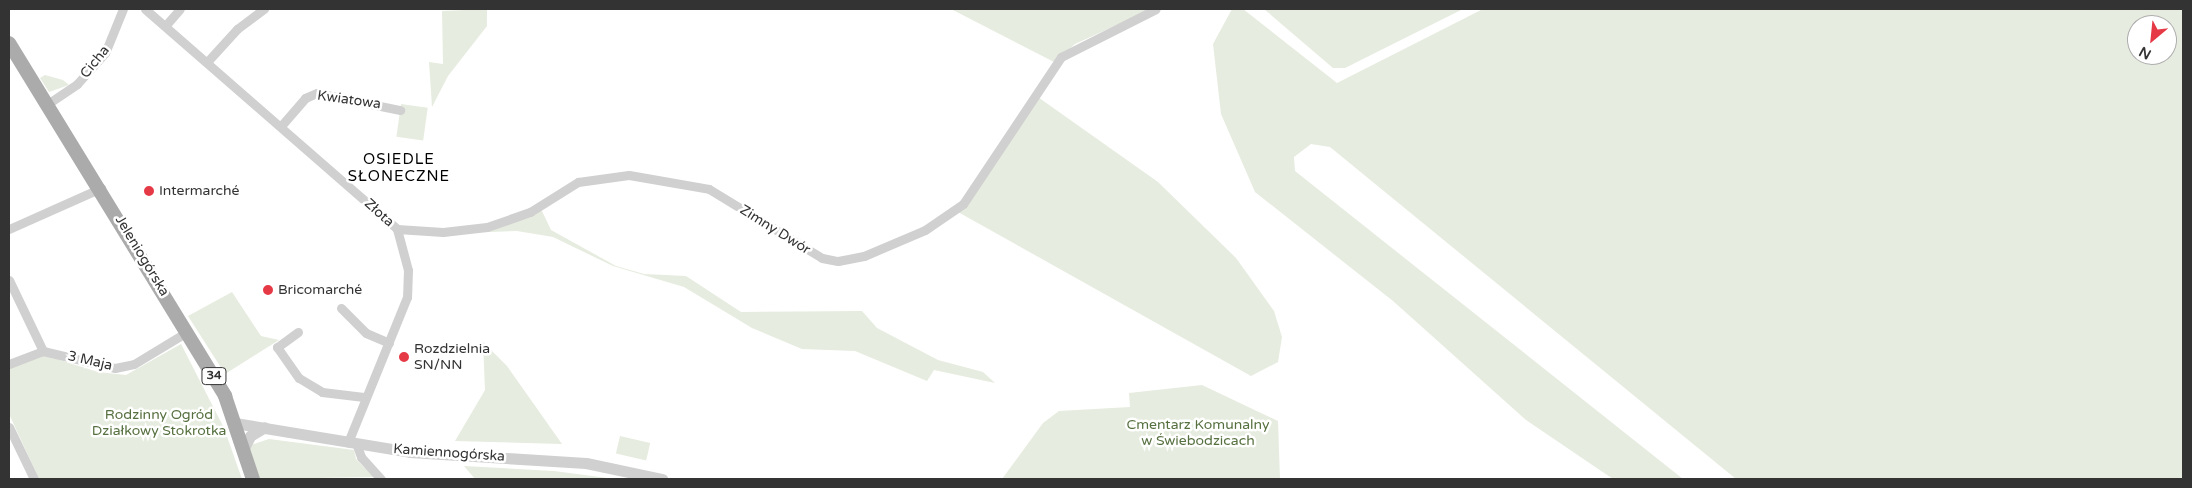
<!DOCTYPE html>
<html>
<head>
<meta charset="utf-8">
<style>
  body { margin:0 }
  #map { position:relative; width:2192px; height:488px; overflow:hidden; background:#fff; font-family:"Varela Round",sans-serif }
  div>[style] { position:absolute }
  .green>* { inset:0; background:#e6ecdf; transform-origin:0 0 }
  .minor>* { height:9px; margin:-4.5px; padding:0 4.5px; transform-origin:4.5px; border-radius:4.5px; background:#d0d0d0 }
  .tertiary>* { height:11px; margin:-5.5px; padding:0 5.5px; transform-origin:5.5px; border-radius:5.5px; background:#d0d0d0 }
  .primary>* { height:14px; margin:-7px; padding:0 7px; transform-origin:7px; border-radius:7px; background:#ababab }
  .dots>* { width:14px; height:14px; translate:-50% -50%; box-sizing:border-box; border:2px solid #fff; border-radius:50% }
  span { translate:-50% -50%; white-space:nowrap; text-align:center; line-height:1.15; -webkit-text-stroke:5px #fff; paint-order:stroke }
  .shield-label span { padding:1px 4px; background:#fff; border:1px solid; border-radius:4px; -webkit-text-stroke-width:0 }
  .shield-label { font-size:12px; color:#333; font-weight:700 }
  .street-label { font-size:14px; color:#333 }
  .poi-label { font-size:14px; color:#333 }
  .left { translate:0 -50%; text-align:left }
  .park-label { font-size:14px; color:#56703f }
  .neighbourhood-label { font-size:15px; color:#000; letter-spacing:1px }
  .frame { position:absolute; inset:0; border:10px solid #333; pointer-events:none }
  .north { position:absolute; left:2127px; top:15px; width:50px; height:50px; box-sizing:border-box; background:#fff; border:1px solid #adadad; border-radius:50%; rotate:208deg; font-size:14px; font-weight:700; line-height:20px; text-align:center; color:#333 }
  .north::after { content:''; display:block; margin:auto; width:18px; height:22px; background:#e63946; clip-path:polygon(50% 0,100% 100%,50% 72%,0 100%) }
</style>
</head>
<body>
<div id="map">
  <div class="green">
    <i style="clip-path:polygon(487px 9px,487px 26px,448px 76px,432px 107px,429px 62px,443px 64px,442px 11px)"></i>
    <i style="clip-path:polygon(951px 9px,1152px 9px,1075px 44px,1054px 62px)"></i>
    <i style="clip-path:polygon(evenodd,1232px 9px,1243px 9px,1337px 83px,1483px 9px,2183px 9px,2183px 479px,1736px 479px,1330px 147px,1311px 144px,1294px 157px,1295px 171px,1683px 479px,1613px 479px,1526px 420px,1393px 301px,1255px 192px,1221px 114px,1213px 44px,1232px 9px,2137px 25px,2167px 25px,2167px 55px,2137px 55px,2137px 25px)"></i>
    <i style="clip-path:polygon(1264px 9px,1463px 9px,1345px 68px,1333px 68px)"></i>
    <i style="clip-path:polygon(45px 75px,63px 80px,69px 85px,49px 92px,40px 78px)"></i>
    <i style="clip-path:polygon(1035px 95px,1158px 182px,1236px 258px,1274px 311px,1282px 337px,1278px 362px,1251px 376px,958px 212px)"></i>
    <i style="left:401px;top:104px;width:27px;height:33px;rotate:8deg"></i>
    <i style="clip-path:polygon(541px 209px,551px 230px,616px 266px,644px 274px,686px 276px,741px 312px,862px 311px,877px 328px,938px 360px,983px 372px,995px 383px,934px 370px,927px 381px,855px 351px,802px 349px,752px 328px,684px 287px,613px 266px,553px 237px,517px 231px,461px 233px)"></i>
    <i style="clip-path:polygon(232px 292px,261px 336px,279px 340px,225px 374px,188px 316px)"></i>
    <i style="clip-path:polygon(483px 342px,507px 366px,562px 444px,455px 441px,485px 390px)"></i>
    <i style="clip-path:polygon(181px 344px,224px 428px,242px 479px,39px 479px,9px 414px,9px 368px,44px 355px,98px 372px,126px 375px)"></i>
    <i style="clip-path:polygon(1202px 385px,1278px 421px,1280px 479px,1002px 479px,1043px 423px,1059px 411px,1130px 407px,1129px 393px)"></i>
    <i style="left:620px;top:436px;width:31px;height:18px;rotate:13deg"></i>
    <i style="clip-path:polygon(269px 439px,354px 450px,356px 459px,374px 477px,260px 479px,248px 446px)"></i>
    <i style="clip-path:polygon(464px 466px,554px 471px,615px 479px,475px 479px)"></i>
  </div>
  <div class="minor">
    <i style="left:145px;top:9px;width:335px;rotate:41.1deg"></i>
    <i style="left:397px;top:229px;width:42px;rotate:75deg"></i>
    <i style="left:408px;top:270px;width:27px;rotate:92deg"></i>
    <i style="left:407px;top:297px;width:157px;rotate:112.1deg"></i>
    <i style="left:166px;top:25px;width:21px;rotate:-49deg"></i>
    <i style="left:207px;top:62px;width:45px;rotate:-47.7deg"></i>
    <i style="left:237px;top:29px;width:34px;rotate:-37deg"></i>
    <i style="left:49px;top:103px;width:34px;rotate:-34deg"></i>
    <i style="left:77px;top:84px;width:42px;rotate:-47.9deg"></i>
    <i style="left:105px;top:53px;width:48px;rotate:-67.8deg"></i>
    <i style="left:281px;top:126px;width:37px;rotate:-49deg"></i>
    <i style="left:305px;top:98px;width:13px;rotate:-23deg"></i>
    <i style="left:317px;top:93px;width:85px;rotate:11.6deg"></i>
    <i style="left:9px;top:229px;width:101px;rotate:-24deg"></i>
    <i style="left:397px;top:229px;width:46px;rotate:3.7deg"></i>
    <i style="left:443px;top:232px;width:44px;rotate:-6.5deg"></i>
    <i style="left:487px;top:227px;width:46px;rotate:-19.2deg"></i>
    <i style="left:530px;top:212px;width:57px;rotate:-32deg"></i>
    <i style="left:578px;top:182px;width:51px;rotate:-7.8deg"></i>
    <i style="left:629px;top:175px;width:81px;rotate:9.9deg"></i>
    <i style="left:709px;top:189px;width:132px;rotate:31.4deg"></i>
    <i style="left:822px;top:258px;width:16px;rotate:11deg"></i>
    <i style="left:838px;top:261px;width:26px;rotate:-11deg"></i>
    <i style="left:864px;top:256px;width:66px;rotate:-23.1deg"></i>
    <i style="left:925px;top:230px;width:46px;rotate:-34.4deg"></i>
    <i style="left:963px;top:204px;width:177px;rotate:-56.3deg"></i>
    <i style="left:1061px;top:57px;width:106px;rotate:-26.8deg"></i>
    <i style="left:9px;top:280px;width:79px;rotate:64.4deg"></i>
    <i style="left:341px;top:308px;width:35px;rotate:45deg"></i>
    <i style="left:366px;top:333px;width:25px;rotate:23deg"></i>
    <i style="left:298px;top:332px;width:26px;rotate:144deg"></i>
    <i style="left:277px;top:347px;width:38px;rotate:55deg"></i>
    <i style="left:299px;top:378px;width:27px;rotate:31deg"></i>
    <i style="left:322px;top:392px;width:42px;rotate:6.8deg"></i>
    <i style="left:9px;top:364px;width:36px;rotate:-21deg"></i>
    <i style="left:43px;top:351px;width:74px;rotate:13.3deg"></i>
    <i style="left:115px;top:368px;width:19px;rotate:-12deg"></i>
    <i style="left:134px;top:364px;width:62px;rotate:-31.1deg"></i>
    <i style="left:9px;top:427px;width:58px;rotate:64.3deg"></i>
    <i style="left:356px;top:443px;width:15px;rotate:70deg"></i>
    <i style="left:361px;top:457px;width:30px;rotate:48deg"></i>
  </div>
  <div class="tertiary">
    <i style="left:235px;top:423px;width:177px;rotate:9.4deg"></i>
    <i style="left:410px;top:452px;width:176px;rotate:3.6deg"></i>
    <i style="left:586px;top:463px;width:78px;rotate:11.9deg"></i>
    <i style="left:243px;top:450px;width:16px;rotate:-63deg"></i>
    <i style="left:250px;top:436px;width:17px;rotate:-31deg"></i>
  </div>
  <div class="primary">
    <i style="left:9px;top:43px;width:414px;rotate:58.5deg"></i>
    <i style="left:225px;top:396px;width:88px;rotate:71.4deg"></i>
  </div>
  <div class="dots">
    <i style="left:149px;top:191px;background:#e63946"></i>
    <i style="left:268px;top:290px;background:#e63946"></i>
    <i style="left:404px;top:357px;background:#e63946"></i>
  </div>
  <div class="shield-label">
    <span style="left:214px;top:376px">34</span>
  </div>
  <div class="street-label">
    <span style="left:95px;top:62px;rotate:-51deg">Cicha</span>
    <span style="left:349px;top:100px;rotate:8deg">Kwiatowa</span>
    <span style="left:379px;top:213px;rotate:42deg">Złota</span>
    <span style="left:775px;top:230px;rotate:32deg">Zimny Dwór</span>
    <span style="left:142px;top:256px;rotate:59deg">Jeleniogórska</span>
    <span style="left:90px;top:361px;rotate:13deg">3 Maja</span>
    <span style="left:449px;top:453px;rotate:4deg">Kamiennogórska</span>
  </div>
  <div class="poi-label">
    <span class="left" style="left:159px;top:191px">Intermarché</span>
    <span class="left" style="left:278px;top:290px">Bricomarché</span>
    <span class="left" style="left:414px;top:357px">Rozdzielnia<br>SN/NN</span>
  </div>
  <div class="park-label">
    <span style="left:159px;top:423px">Rodzinny Ogród<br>Działkowy Stokrotka</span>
    <span style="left:1198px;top:433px">Cmentarz Komunalny<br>w Świebodzicach</span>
  </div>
  <div class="neighbourhood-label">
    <span style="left:399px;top:168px">OSIEDLE<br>SŁONECZNE</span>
  </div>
  <div class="frame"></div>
  <div class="north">N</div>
</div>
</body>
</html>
